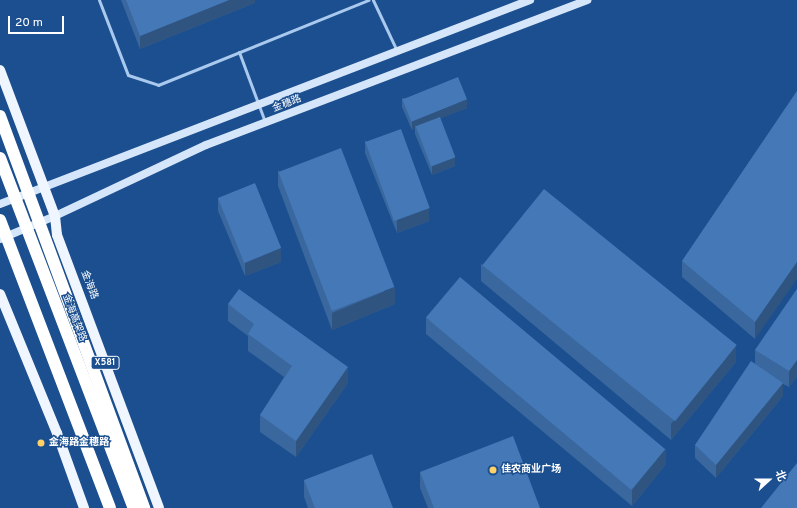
<!DOCTYPE html>
<html>
<head>
<meta charset="utf-8">
<style>
  body { margin:0 }
  #map { position:relative; width:797px; height:508px; overflow:hidden; background:#1b4f8f; font-family:Overpass,"Noto Sans SC",sans-serif }
  div>[style] { position:absolute }
  .lane>* { height:3px; margin:-1.5px; padding:0 1.5px; transform-origin:1.5px; border-radius:1.5px; background:#a9c9ee }
  .secondary>* { height:8px; margin:-4px; padding:0 4px; transform-origin:4px; border-radius:4px; background:#d6e6fa }
  .primary>* { height:10px; margin:-5px; padding:0 5px; transform-origin:5px; border-radius:5px; background:#f0f6ff }
  .highway>* { height:12px; margin:-6px; padding:0 6px; transform-origin:6px; border-radius:6px; background:#fff }
  .wall>* { inset:0; background:#3a679d }
  .shaded-wall>* { inset:0; background:#305480 }
  .building>* { inset:0; background:#4478b7; transform-origin:0 0 }
  .dots>* { width:11px; height:11px; translate:-50% -50%; box-sizing:border-box; border:2px solid #1b4f8f; border-radius:50% }
  span { translate:-50% -50%; white-space:nowrap; text-align:center; line-height:1.15; -webkit-text-stroke:3px #1b4f8f; paint-order:stroke }
  .shield-label span { padding:1px 3px; background:#1b4f8f; border:1px solid; border-radius:3px; -webkit-text-stroke-width:0 }
  .shield-label { font-size:9px; color:#fff; font-weight:700 }
  .street-label { font-size:10px; color:#fff }
  .poi-label { font-size:10px; color:#fff; font-weight:700 }
  .left { translate:0 -50%; text-align:left }
  .north { position:absolute; left:749px; top:460px; width:40px; height:40px; -webkit-text-stroke:3px #1b4f8f; paint-order:stroke; rotate:69deg; font-size:11px; font-weight:700; line-height:16px; text-align:center; color:#fff }
  .north::after { content:''; display:block; margin:auto; width:14px; height:18px; background:#fff; clip-path:polygon(50% 0,100% 100%,50% 72%,0 100%) }
  .scale { position:absolute; left:8px; top:16px; width:56px; height:18px; box-sizing:border-box; border:2px solid #fff; border-top:0; padding-left:5px; font-size:12px; line-height:14px; white-space:nowrap; color:#fff; -webkit-text-stroke:3px #1b4f8f; paint-order:stroke }
</style>
</head>
<body>
<div id="map">
  <div class="lane">
    <i style="left:99px;top:0;width:80px;rotate:68.9deg"></i>
    <i style="left:128px;top:75px;width:32px;rotate:18deg"></i>
    <i style="left:158px;top:85px;width:227px;rotate:-22deg"></i>
    <i style="left:373px;top:0;width:56px;rotate:64.8deg"></i>
    <i style="left:239px;top:52px;width:75px;rotate:69.6deg"></i>
  </div>
  <div class="secondary">
    <i style="left:0;top:204px;width:568px;rotate:-21.05deg"></i>
    <i style="left:0;top:239px;width:60px;rotate:-22.7deg"></i>
    <i style="left:55px;top:216px;width:167px;rotate:-25.2deg"></i>
    <i style="left:206px;top:145px;width:408px;rotate:-20.8deg"></i>
  </div>
  <div class="primary">
    <i style="left:0;top:70px;width:156px;rotate:69.4deg"></i>
    <i style="left:55px;top:216px;width:19px;rotate:84deg"></i>
    <i style="left:57px;top:235px;width:291px;rotate:69.5deg"></i>
    <i style="left:0;top:294px;width:150px;rotate:67.7deg"></i>
    <i style="left:57px;top:433px;width:80px;rotate:70.2deg"></i>
  </div>
  <div class="highway">
    <i style="left:0;top:116px;width:418px;rotate:69.8deg"></i>
    <i style="left:0;top:158px;width:375px;rotate:69.1deg"></i>
    <i style="left:0;top:220px;width:308px;rotate:69.1deg"></i>
  </div>
  <div class="wall">
    <i style="clip-path:polygon(121px 0,255px 0,255px 3px,140px 49px)"></i>
    <i style="clip-path:polygon(797px 91px,755px 339px,682px 277px,682px 261px)"></i>
    <i style="clip-path:polygon(402px 98px,467px 108px,440px 118px,455px 166px,432px 175px,415px 134px,415px 128px,412px 130px,402px 107px)"></i>
    <i style="clip-path:polygon(365px 140px,429px 221px,397px 233px,365px 153px)"></i>
    <i style="clip-path:polygon(278px 170px,395px 304px,332px 330px,278px 186px)"></i>
    <i style="clip-path:polygon(218px 198px,281px 262px,245px 276px,218px 211px)"></i>
    <i style="clip-path:polygon(481px 264px,736px 362px,671px 440px,481px 281px)"></i>
    <i style="clip-path:polygon(797px 289px,797px 377px,789px 387px,783px 384px,783px 396px,716px 478px,695px 458px,695px 445px,755px 364px,755px 350px)"></i>
    <i style="clip-path:polygon(228px 304px,348px 383px,296px 457px,260px 432px,260px 415px,284px 377px,248px 351px,248px 336px,228px 321px)"></i>
    <i style="clip-path:polygon(426px 318px,666px 464px,632px 506px,426px 334px)"></i>
    <i style="clip-path:polygon(420px 472px,540px 508px,428px 508px,420px 488px)"></i>
    <i style="clip-path:polygon(304px 480px,393px 508px,308px 508px,304px 497px)"></i>
  </div>
  <div class="shaded-wall">
    <i style="clip-path:polygon(229px 0,255px 0,255px 3px,140px 49px,140px 36px)"></i>
    <i style="clip-path:polygon(467px 99px,467px 108px,417px 128px,415px 125px,415px 128px,412px 130px,412px 120px)"></i>
    <i style="clip-path:polygon(455px 157px,455px 166px,432px 175px,432px 166px)"></i>
    <i style="clip-path:polygon(429px 208px,429px 221px,397px 233px,397px 220px)"></i>
    <i style="clip-path:polygon(281px 248px,281px 262px,245px 276px,245px 263px)"></i>
    <i style="clip-path:polygon(797px 262px,797px 279px,755px 339px,755px 322px)"></i>
    <i style="clip-path:polygon(395px 287px,395px 304px,332px 330px,332px 313px)"></i>
    <i style="clip-path:polygon(736px 346px,736px 362px,671px 440px,671px 424px)"></i>
    <i style="clip-path:polygon(797px 360px,797px 377px,789px 387px,789px 371px)"></i>
    <i style="clip-path:polygon(348px 367px,348px 383px,296px 457px,296px 441px)"></i>
    <i style="clip-path:polygon(783px 383px,783px 396px,716px 478px,716px 465px)"></i>
    <i style="clip-path:polygon(666px 448px,666px 464px,632px 506px,632px 490px)"></i>
  </div>
  <div class="building">
    <i style="clip-path:polygon(126px 0,229px 0,140px 36px)"></i>
    <i style="left:458px;top:77px;width:24px;height:60px;rotate:68deg"></i>
    <i style="clip-path:polygon(797px 91px,797px 262px,755px 322px,682px 261px)"></i>
    <i style="left:440px;top:117px;width:43px;height:26px;rotate:69deg"></i>
    <i style="left:401px;top:129px;width:84px;height:38px;rotate:70deg"></i>
    <i style="left:341px;top:148px;width:149px;height:67px;rotate:69deg"></i>
    <i style="left:255px;top:183px;width:70px;height:40px;rotate:68deg"></i>
    <i style="left:544px;top:189px;width:248px;height:98px;rotate:39deg"></i>
    <i style="left:460px;top:277px;width:268px;height:53px;rotate:40deg"></i>
    <i style="clip-path:polygon(239px 289px,348px 367px,296px 441px,260px 415px,292px 366px,248px 334px,254px 324px,228px 304px)"></i>
    <i style="clip-path:polygon(797px 289px,797px 360px,789px 371px,755px 350px)"></i>
    <i style="clip-path:polygon(751px 361px,783px 383px,716px 465px,695px 445px)"></i>
    <i style="clip-path:polygon(513px 436px,540px 508px,434px 508px,420px 472px)"></i>
    <i style="clip-path:polygon(372px 454px,393px 508px,315px 508px,304px 480px)"></i>
    <i style="clip-path:polygon(797px 463px,797px 508px,761px 508px)"></i>
  </div>
  <div class="dots">
    <i style="left:41px;top:443px;background:#ffd166"></i>
    <i style="left:493px;top:470px;background:#ffd166"></i>
  </div>
  <div class="shield-label">
    <span style="left:105px;top:363px">X581</span>
  </div>
  <div class="street-label">
    <span style="left:287px;top:104px;rotate:-21deg">金穗路</span>
    <span style="left:89px;top:285px;rotate:69deg">金海路</span>
    <span style="left:74px;top:318px;rotate:69deg">金海高架路</span>
  </div>
  <div class="poi-label">
    <span class="left" style="left:49px;top:443px">金海路金穗路</span>
    <span class="left" style="left:501px;top:470px">佳农商业广场</span>
  </div>
  <div class="north">北</div>
  <div class="scale">20 m</div>
</div>
</body>
</html>
